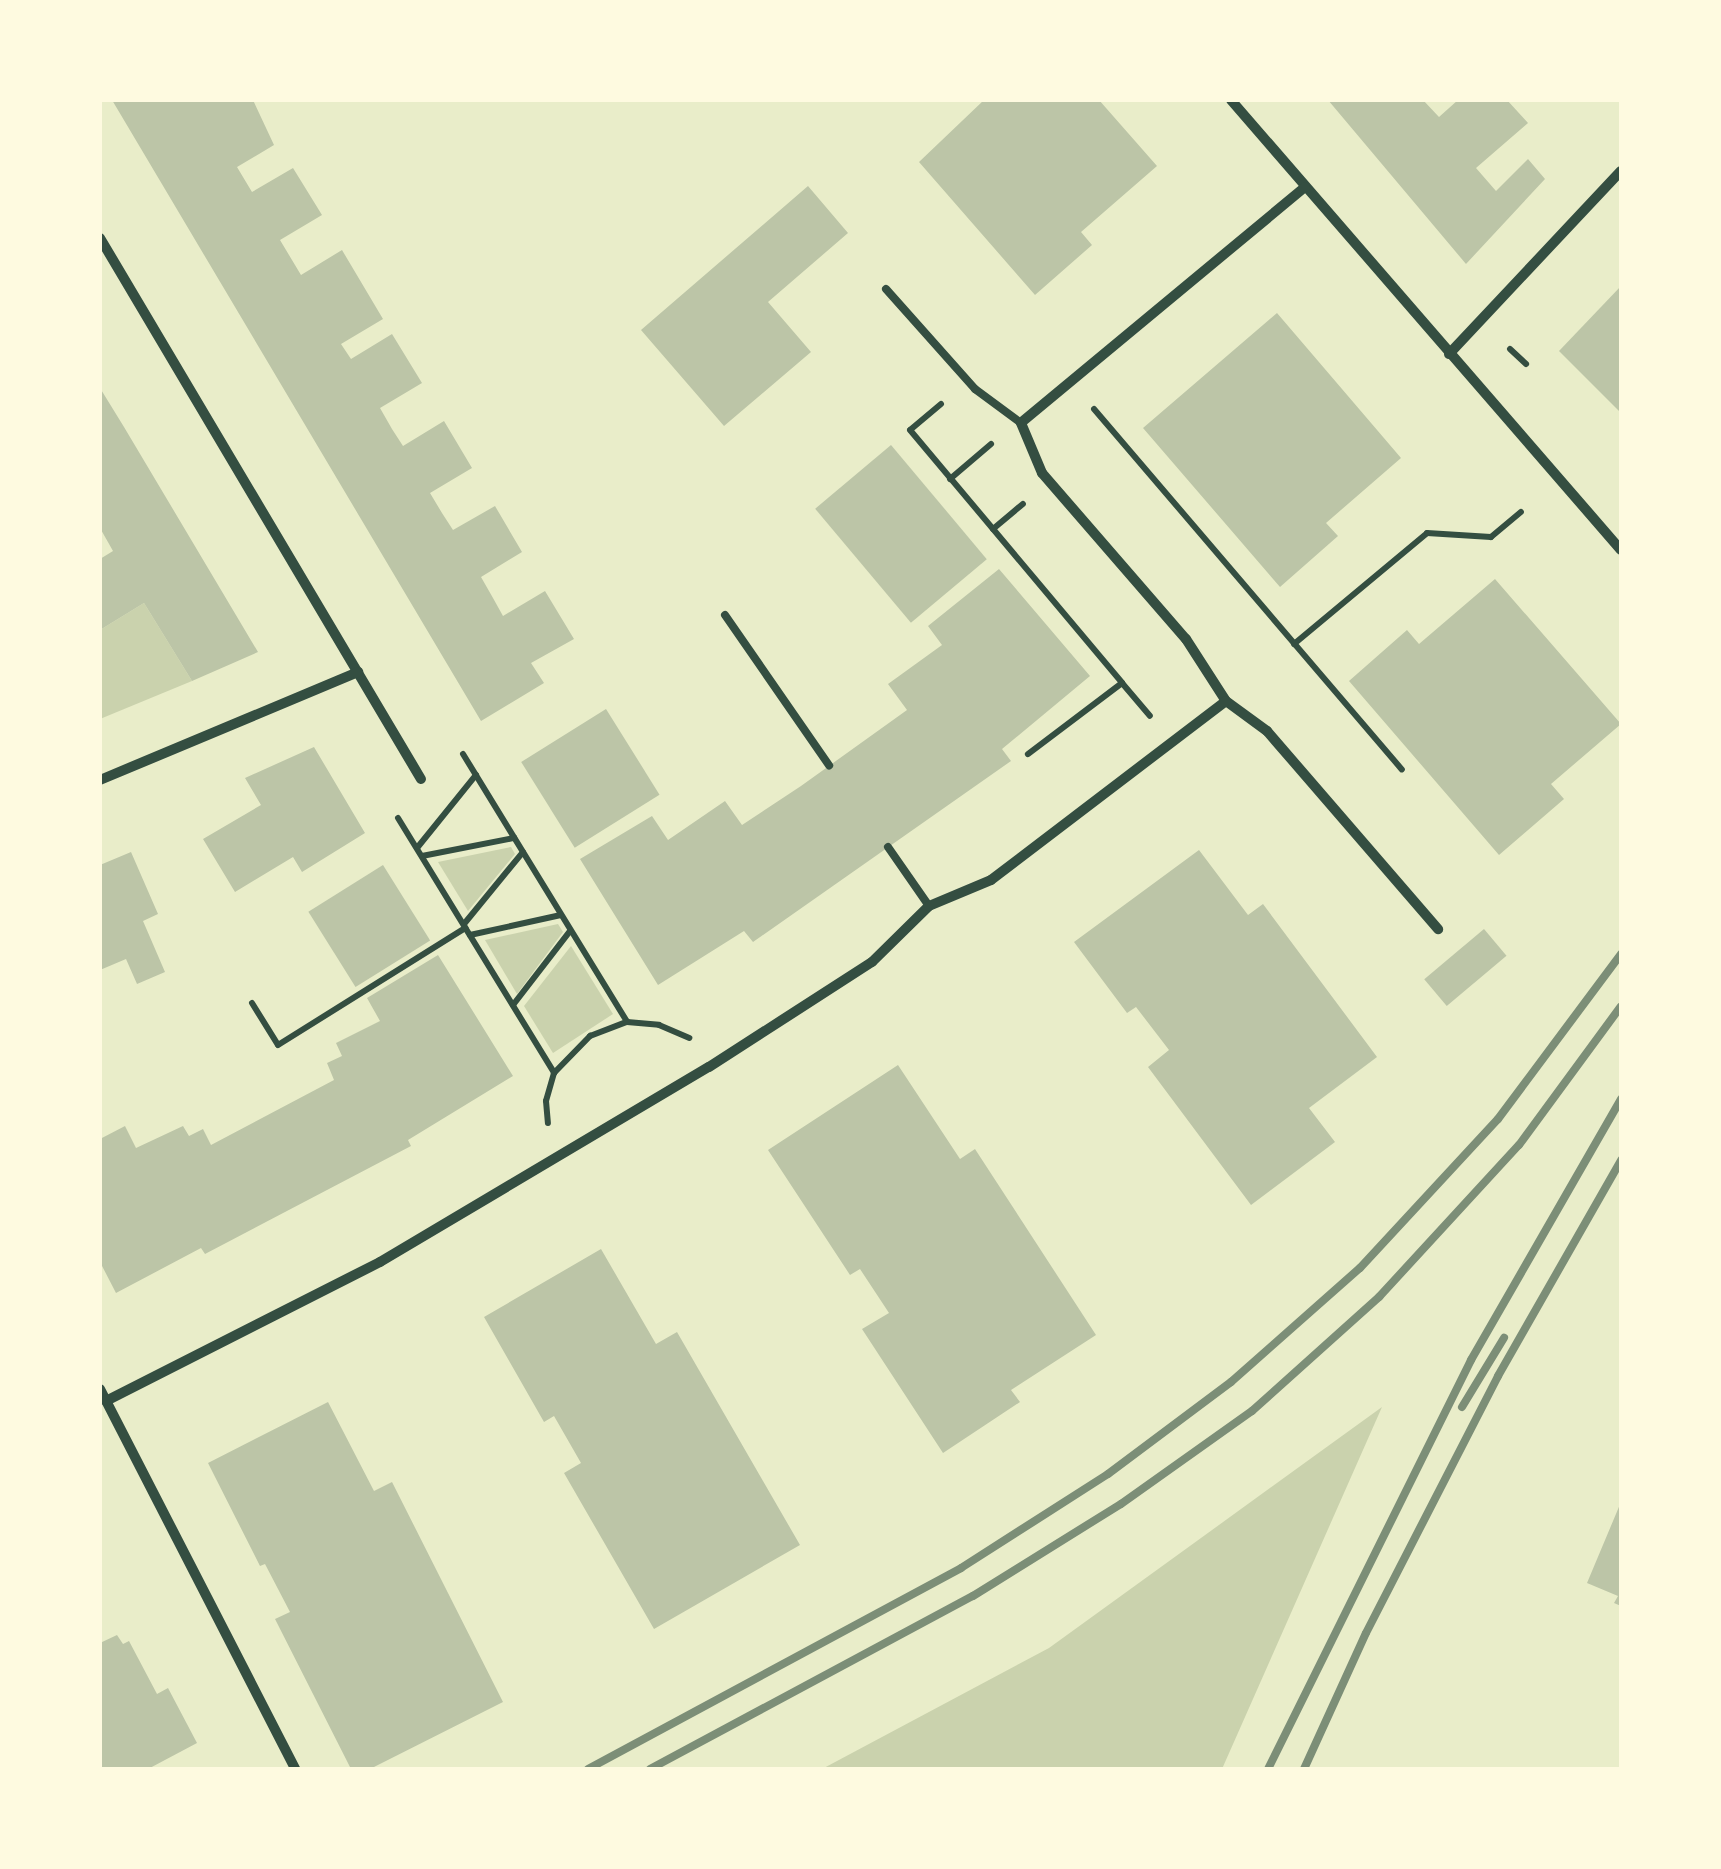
<!DOCTYPE html>
<html>
<head>
<meta charset="utf-8">
<style>
  body { margin:0 }
  #map { position:relative; width:1721px; height:1869px; overflow:hidden; background:#e9edc9; font-family:"Public Sans",sans-serif }
  div>[style] { position:absolute }
  .green>* { inset:0; background:#cad2ad }
  .building>* { inset:0; background:#bcc5a7; transform-origin:0 0 }
  .path>* { height:6px; margin:-3px; padding:0 3px; transform-origin:3px; border-radius:3px; background:#344e41 }
  .service>* { height:8px; margin:-4px; padding:0 4px; transform-origin:4px; border-radius:4px; background:#344e41 }
  .minor>* { height:10px; margin:-5px; padding:0 5px; transform-origin:5px; border-radius:5px; background:#344e41 }
  .rail>* { height:8px; margin:-4px; padding:0 4px; transform-origin:4px; border-radius:4px; background:#7c8e77 }
  span { translate:-50% -50%; white-space:nowrap; text-align:center; line-height:1.15; -webkit-text-stroke:10px #fefae0; paint-order:stroke }
  .frame { position:absolute; inset:0; border:102px solid #fefae0; pointer-events:none }
</style>
</head>
<body>
<div id="map">
  <div class="green">
    <i style="clip-path:polygon(144px 603px,192px 681px,100px 719px,100px 630px)"></i>
    <i style="clip-path:polygon(511px 847px,515px 854px,468px 911px,438px 862px)"></i>
    <i style="clip-path:polygon(558px 924px,563px 932px,517px 994px,485px 940px)"></i>
    <i style="clip-path:polygon(571px 946px,613px 1014px,553px 1053px,524px 1006px)"></i>
    <i style="clip-path:polygon(1382px 1407px,1222px 1769px,822px 1769px,1049px 1648px)"></i>
  </div>
  <div class="building">
    <i style="clip-path:polygon(112px 100px,253px 100px,274px 145px,237px 167px,252px 192px,293px 168px,322px 215px,280px 240px,301px 275px,342px 250px,383px 319px,341px 344px,351px 359px,392px 334px,422px 383px,380px 408px,392px 429px,403px 446px,444px 421px,472px 468px,430px 493px,442px 513px,453px 530px,495px 506px,522px 552px,481px 577px,493px 598px,503px 616px,545px 591px,574px 639px,531px 663px,544px 683px,481px 721px)"></i>
    <i style="clip-path:polygon(984px 100px,1099px 100px,1157px 166px,1081px 232px,1092px 245px,1035px 295px,919px 162px)"></i>
    <i style="clip-path:polygon(1328px 100px,1423px 100px,1439px 117px,1458px 100px,1507px 100px,1528px 123px,1476px 168px,1496px 191px,1528px 159px,1545px 179px,1466px 264px)"></i>
    <i style="clip-path:polygon(808px 186px,848px 233px,768px 302px,811px 352px,724px 426px,641px 330px)"></i>
    <i style="clip-path:polygon(1621px 286px,1621px 413px,1559px 351px)"></i>
    <i style="clip-path:polygon(1277px 313px,1401px 458px,1326px 523px,1338px 536px,1280px 587px,1143px 428px)"></i>
    <i style="clip-path:polygon(100px 388px,124px 427px,258px 652px,192px 681px,144px 603px,100px 630px,100px 559px,113px 551px,100px 528px)"></i>
    <i style="left:891px;top:445px;width:149px;height:99px;rotate:50deg"></i>
    <i style="clip-path:polygon(999px 569px,1090px 676px,1002px 749px,1011px 761px,753px 942px,744px 931px,658px 985px,580px 859px,652px 816px,668px 840px,725px 801px,742px 825px,801px 786px,907px 710px,888px 684px,942px 645px,928px 626px)"></i>
    <i style="clip-path:polygon(1495px 579px,1621px 724px,1551px 784px,1564px 799px,1499px 855px,1349px 681px,1407px 630px,1419px 644px)"></i>
    <i style="left:606px;top:709px;width:101px;height:100px;rotate:58deg"></i>
    <i style="clip-path:polygon(314px 747px,365px 833px,302px 872px,293px 857px,235px 892px,203px 839px,261px 805px,245px 778px)"></i>
    <i style="clip-path:polygon(1199px 850px,1248px 915px,1263px 904px,1377px 1057px,1309px 1108px,1335px 1142px,1251px 1205px,1148px 1067px,1169px 1050px,1136px 1007px,1127px 1013px,1074px 942px)"></i>
    <i style="clip-path:polygon(131px 852px,158px 914px,143px 921px,165px 972px,137px 984px,126px 959px,100px 970px,100px 865px)"></i>
    <i style="left:383px;top:865px;width:89px;height:88px;rotate:58deg"></i>
    <i style="left:1484px;top:929px;width:35px;height:78px;rotate:50deg"></i>
    <i style="clip-path:polygon(438px 955px,513px 1076px,408px 1140px,411px 1146px,205px 1254px,201px 1248px,116px 1293px,100px 1262px,100px 1139px,125px 1126px,136px 1148px,183px 1126px,189px 1136px,203px 1129px,211px 1145px,334px 1080px,327px 1063px,342px 1056px,336px 1043px,380px 1021px,367px 998px)"></i>
    <i style="clip-path:polygon(898px 1065px,960px 1159px,975px 1149px,1096px 1335px,1011px 1390px,1020px 1402px,943px 1453px,862px 1329px,889px 1313px,860px 1269px,850px 1275px,768px 1150px)"></i>
    <i style="clip-path:polygon(601px 1249px,656px 1344px,677px 1332px,800px 1545px,654px 1629px,564px 1473px,581px 1463px,554px 1416px,544px 1422px,484px 1317px)"></i>
    <i style="clip-path:polygon(328px 1402px,374px 1491px,392px 1482px,503px 1702px,370px 1769px,351px 1769px,275px 1619px,290px 1612px,265px 1564px,260px 1566px,208px 1463px)"></i>
    <i style="clip-path:polygon(1621px 1502px,1621px 1606px,1614px 1603px,1618px 1596px,1587px 1583px)"></i>
    <i style="clip-path:polygon(117px 1635px,123px 1644px,129px 1641px,157px 1694px,168px 1688px,197px 1743px,148px 1769px,100px 1769px,100px 1643px)"></i>
  </div>
  <div class="path">
    <i style="left:1510px;top:349px;width:22px;rotate:43deg"></i>
    <i style="left:941px;top:404px;width:40px;rotate:140deg"></i>
    <i style="left:910px;top:430px;width:330px;rotate:50deg"></i>
    <i style="left:1122px;top:683px;width:118px;rotate:142.9deg"></i>
    <i style="left:1094px;top:409px;width:474px;rotate:49.5deg"></i>
    <i style="left:950px;top:479px;width:54px;rotate:-40.5deg"></i>
    <i style="left:993px;top:529px;width:39px;rotate:-40deg"></i>
    <i style="left:1294px;top:644px;width:173px;rotate:-39.8deg"></i>
    <i style="left:1427px;top:533px;width:64px;rotate:3.6deg"></i>
    <i style="left:1491px;top:537px;width:39px;rotate:-40deg"></i>
    <i style="left:1122px;top:683px;width:43px;rotate:49.7deg"></i>
    <i style="left:463px;top:754px;width:314px;rotate:58.5deg"></i>
    <i style="left:627px;top:1022px;width:32px;rotate:5deg"></i>
    <i style="left:659px;top:1025px;width:33px;rotate:23deg"></i>
    <i style="left:398px;top:818px;width:299px;rotate:58.5deg"></i>
    <i style="left:554px;top:1073px;width:29px;rotate:106deg"></i>
    <i style="left:546px;top:1101px;width:22px;rotate:85deg"></i>
    <i style="left:417px;top:848px;width:94px;rotate:-51.1deg"></i>
    <i style="left:422px;top:856px;width:94px;rotate:-11.1deg"></i>
    <i style="left:464px;top:924px;width:93px;rotate:-50.7deg"></i>
    <i style="left:470px;top:935px;width:93px;rotate:-12.4deg"></i>
    <i style="left:252px;top:1003px;width:49px;rotate:58.2deg"></i>
    <i style="left:278px;top:1045px;width:221px;rotate:-32deg"></i>
    <i style="left:513px;top:1005px;width:93px;rotate:-52.4deg"></i>
    <i style="left:554px;top:1073px;width:52px;rotate:-45.8deg"></i>
    <i style="left:590px;top:1036px;width:40px;rotate:-21deg"></i>
  </div>
  <div class="service">
    <i style="left:886px;top:289px;width:134px;rotate:48.3deg"></i>
    <i style="left:975px;top:389px;width:57px;rotate:36.5deg"></i>
    <i style="left:725px;top:615px;width:183px;rotate:55.3deg"></i>
    <i style="left:888px;top:847px;width:72px;rotate:55.2deg"></i>
  </div>
  <div class="minor">
    <i style="left:1231px;top:100px;width:595px;rotate:49.09deg"></i>
    <i style="left:1305px;top:187px;width:369px;rotate:140.3deg"></i>
    <i style="left:1021px;top:423px;width:54px;rotate:67.2deg"></i>
    <i style="left:1042px;top:473px;width:220px;rotate:49.1deg"></i>
    <i style="left:1186px;top:639px;width:74px;rotate:57.2deg"></i>
    <i style="left:1226px;top:701px;width:51px;rotate:36.2deg"></i>
    <i style="left:1267px;top:731px;width:262px;rotate:49.2deg"></i>
    <i style="left:100px;top:238px;width:629px;rotate:59.32deg"></i>
    <i style="left:1449px;top:354px;width:251px;rotate:-46.8deg"></i>
    <i style="left:100px;top:780px;width:280px;rotate:-22.7deg"></i>
    <i style="left:100px;top:1389px;width:427px;rotate:62.8deg"></i>
    <i style="left:106px;top:1401px;width:307px;rotate:-26.9deg"></i>
    <i style="left:380px;top:1262px;width:382px;rotate:-30.7deg"></i>
    <i style="left:709px;top:1067px;width:194px;rotate:-32.8deg"></i>
    <i style="left:872px;top:962px;width:80px;rotate:-44.5deg"></i>
    <i style="left:929px;top:906px;width:67px;rotate:-22.8deg"></i>
    <i style="left:991px;top:880px;width:295px;rotate:-37.3deg"></i>
  </div>
  <div class="rail">
    <i style="left:1462px;top:1407px;width:81px;rotate:-58.7deg"></i>
    <i style="left:588px;top:1769px;width:424px;rotate:-28.3deg"></i>
    <i style="left:961px;top:1568px;width:174px;rotate:-32.6deg"></i>
    <i style="left:1108px;top:1474px;width:154px;rotate:-36.8deg"></i>
    <i style="left:1231px;top:1382px;width:172px;rotate:-41.5deg"></i>
    <i style="left:1360px;top:1268px;width:203px;rotate:-47.2deg"></i>
    <i style="left:1498px;top:1119px;width:206px;rotate:-53.3deg"></i>
    <i style="left:650px;top:1769px;width:366px;rotate:-28.2deg"></i>
    <i style="left:973px;top:1596px;width:174px;rotate:-31.9deg"></i>
    <i style="left:1121px;top:1504px;width:161px;rotate:-35.4deg"></i>
    <i style="left:1252px;top:1411px;width:171px;rotate:-41.9deg"></i>
    <i style="left:1379px;top:1297px;width:207px;rotate:-47.4deg"></i>
    <i style="left:1519px;top:1145px;width:172px;rotate:-53.7deg"></i>
    <i style="left:1268px;top:1769px;width:457px;rotate:-63.6deg"></i>
    <i style="left:1471px;top:1360px;width:301px;rotate:-60.1deg"></i>
    <i style="left:1304px;top:1769px;width:149px;rotate:-65.5deg"></i>
    <i style="left:1366px;top:1633px;width:289px;rotate:-62.8deg"></i>
    <i style="left:1498px;top:1376px;width:249px;rotate:-60.3deg"></i>
  </div>
  <div class="frame"></div>
</div>
</body>
</html>
